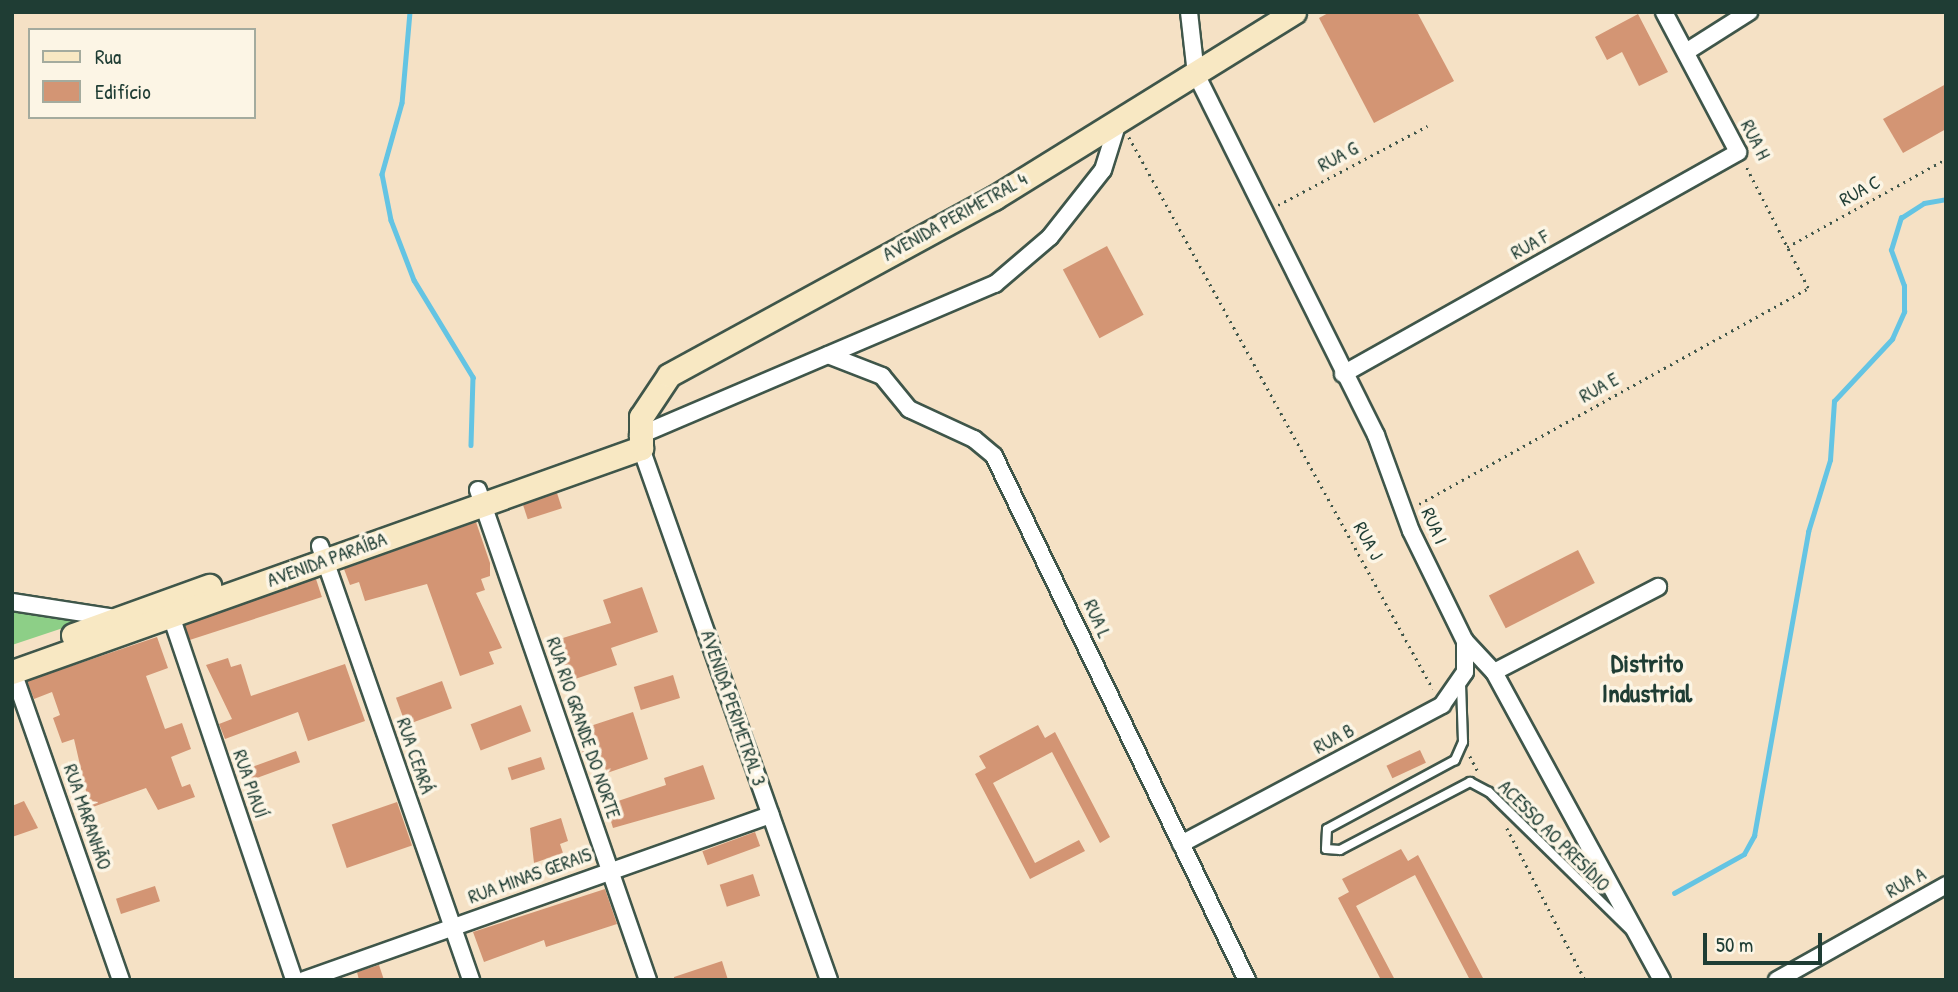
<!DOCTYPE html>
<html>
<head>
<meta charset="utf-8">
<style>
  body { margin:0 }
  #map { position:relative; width:1958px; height:992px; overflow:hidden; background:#f5e1c5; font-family:"Patrick Hand",sans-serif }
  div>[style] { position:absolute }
  .green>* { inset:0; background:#8dcf87 }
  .stream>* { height:4.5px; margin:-2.25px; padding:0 2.25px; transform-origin:2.25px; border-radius:2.25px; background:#64c4e3 }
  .building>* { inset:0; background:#d39574; transform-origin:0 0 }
  .path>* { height:2.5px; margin-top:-1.25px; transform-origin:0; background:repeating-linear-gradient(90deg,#3f564a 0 2px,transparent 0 7px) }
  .roads { filter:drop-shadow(2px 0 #3f564a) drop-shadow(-2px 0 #3f564a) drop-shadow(0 2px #3f564a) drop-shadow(0 -2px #3f564a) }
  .lane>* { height:8px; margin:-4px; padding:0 4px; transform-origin:4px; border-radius:4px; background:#fff }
  .street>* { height:16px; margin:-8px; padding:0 8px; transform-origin:8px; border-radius:8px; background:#fff }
  .secondary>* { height:23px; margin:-11.5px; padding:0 11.5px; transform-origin:11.5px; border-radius:11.5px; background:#f8e8c3 }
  span { translate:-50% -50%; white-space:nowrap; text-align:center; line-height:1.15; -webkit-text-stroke:7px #fcf5e5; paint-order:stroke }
  .street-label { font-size:19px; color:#1f3d34 }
  .district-label { font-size:26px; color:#1f3d34; font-weight:700 }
  .frame { position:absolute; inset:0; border:14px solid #1f3d34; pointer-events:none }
  .legend { position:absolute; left:28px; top:28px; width:228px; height:91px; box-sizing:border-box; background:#fcf5e5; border:2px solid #a4ab9e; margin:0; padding:9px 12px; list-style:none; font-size:21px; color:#1f3d34 }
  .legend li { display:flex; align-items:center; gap:14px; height:35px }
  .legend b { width:35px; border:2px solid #a4ab9e }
  .scale { position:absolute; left:1703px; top:933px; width:119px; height:32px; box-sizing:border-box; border:4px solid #1f3d34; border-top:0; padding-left:9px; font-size:21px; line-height:24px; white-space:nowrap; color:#1f3d34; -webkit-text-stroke:5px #fcf5e5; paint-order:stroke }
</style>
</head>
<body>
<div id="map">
  <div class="green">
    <i style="clip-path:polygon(12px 609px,93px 618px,12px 645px)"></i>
  </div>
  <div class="stream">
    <i style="left:410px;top:12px;width:91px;rotate:95deg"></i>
    <i style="left:402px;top:103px;width:74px;rotate:105.7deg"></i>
    <i style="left:382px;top:174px;width:47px;rotate:78.9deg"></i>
    <i style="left:391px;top:220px;width:64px;rotate:69deg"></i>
    <i style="left:414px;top:280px;width:114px;rotate:58.7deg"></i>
    <i style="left:473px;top:377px;width:68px;rotate:91.7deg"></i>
    <i style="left:1674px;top:893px;width:80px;rotate:-29.1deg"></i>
    <i style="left:1744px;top:854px;width:21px;rotate:-61deg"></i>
    <i style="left:1754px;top:836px;width:309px;rotate:-79.9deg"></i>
    <i style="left:1808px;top:532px;width:75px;rotate:-73deg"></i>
    <i style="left:1830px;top:460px;width:59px;rotate:-86.1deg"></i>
    <i style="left:1834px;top:401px;width:85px;rotate:-46.9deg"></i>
    <i style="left:1892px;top:339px;width:30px;rotate:-66deg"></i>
    <i style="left:1904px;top:312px;width:26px;rotate:-90deg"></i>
    <i style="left:1904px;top:286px;width:38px;rotate:-110deg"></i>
    <i style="left:1891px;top:250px;width:34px;rotate:-73deg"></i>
    <i style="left:1901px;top:218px;width:27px;rotate:-33deg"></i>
    <i style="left:1924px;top:203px;width:22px;rotate:-10deg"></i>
  </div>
  <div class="building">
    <i style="clip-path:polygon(1330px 12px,1417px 12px,1454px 81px,1374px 123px,1319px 18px)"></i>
    <i style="clip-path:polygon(1638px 14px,1668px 72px,1639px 86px,1622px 52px,1607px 60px,1595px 37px)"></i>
    <i style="clip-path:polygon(1946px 84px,1946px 129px,1903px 153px,1883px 119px)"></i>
    <i style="left:1107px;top:246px;width:78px;height:50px;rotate:62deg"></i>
    <i style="left:557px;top:493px;width:16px;height:36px;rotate:72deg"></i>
    <i style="clip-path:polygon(476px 522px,490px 563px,490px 576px,481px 579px,485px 590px,476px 593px,502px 648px,489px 652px,494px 664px,460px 676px,427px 584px,365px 601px,359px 582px,350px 585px,344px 569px)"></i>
    <i style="left:1578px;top:550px;width:37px;height:100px;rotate:63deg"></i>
    <i style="left:316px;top:579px;width:19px;height:139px;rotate:72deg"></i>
    <i style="clip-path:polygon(642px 587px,658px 632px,611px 648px,617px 665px,563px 683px,550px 642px,611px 623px,603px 600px)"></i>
    <i style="clip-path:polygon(157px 637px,168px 668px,146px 676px,165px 729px,182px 723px,191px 749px,171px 757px,182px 787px,190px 784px,195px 797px,158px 810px,146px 788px,90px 808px,74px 739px,62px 743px,53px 718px,60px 715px,52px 692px,34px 699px,27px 681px)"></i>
    <i style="clip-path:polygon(228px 658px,231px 667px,241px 664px,251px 696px,345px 664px,365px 721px,308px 741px,298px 712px,225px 739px,219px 724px,232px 719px,206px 665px)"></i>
    <i style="left:673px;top:675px;width:24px;height:41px;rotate:73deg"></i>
    <i style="left:442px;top:681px;width:29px;height:49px;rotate:70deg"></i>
    <i style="left:521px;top:705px;width:28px;height:54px;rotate:69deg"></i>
    <i style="clip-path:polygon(633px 712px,648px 759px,607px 773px,601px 757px,586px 762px,575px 731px)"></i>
    <i style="clip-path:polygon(1038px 725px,1045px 738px,1055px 732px,1110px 837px,1100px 843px,1052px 752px,993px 783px,1035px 863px,1079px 840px,1085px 851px,1030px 879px,975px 774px,986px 768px,979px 756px)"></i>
    <i style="left:1420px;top:750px;width:14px;height:37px;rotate:65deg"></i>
    <i style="left:296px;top:751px;width:12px;height:51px;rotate:70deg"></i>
    <i style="left:541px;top:757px;width:13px;height:35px;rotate:72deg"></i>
    <i style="clip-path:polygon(703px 765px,715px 799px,613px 828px,606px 805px,666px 785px,664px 778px)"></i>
    <i style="clip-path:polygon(24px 801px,38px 828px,12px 837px,12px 806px)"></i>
    <i style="left:397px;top:802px;width:46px;height:69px;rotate:71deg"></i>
    <i style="clip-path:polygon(561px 818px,568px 841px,560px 844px,563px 853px,534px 863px,530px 828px)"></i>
    <i style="left:755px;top:832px;width:15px;height:56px;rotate:70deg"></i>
    <i style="clip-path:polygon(1401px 849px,1408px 861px,1418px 855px,1484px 980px,1470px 980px,1415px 875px,1356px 906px,1395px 980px,1381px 980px,1338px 898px,1349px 892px,1342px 879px)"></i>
    <i style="left:753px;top:874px;width:23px;height:35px;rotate:72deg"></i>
    <i style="left:155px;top:886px;width:16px;height:41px;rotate:72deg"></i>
    <i style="clip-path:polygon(605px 889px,617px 924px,546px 947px,544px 940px,484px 962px,473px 932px)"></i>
    <i style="clip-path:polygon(722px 961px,728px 980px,674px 980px,674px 977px)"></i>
    <i style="clip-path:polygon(379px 965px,384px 980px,359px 980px,357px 972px)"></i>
  </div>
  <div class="path">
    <i style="left:1129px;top:137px;width:630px;rotate:61.16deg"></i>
    <i style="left:1278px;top:205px;width:169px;rotate:-27.9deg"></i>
    <i style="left:1787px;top:247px;width:182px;rotate:-29deg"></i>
    <i style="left:1419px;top:504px;width:445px;rotate:-29deg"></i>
    <i style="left:1808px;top:288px;width:136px;rotate:-117.1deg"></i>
    <i style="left:1470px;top:756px;width:18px;rotate:63deg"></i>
    <i style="left:1507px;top:828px;width:171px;rotate:62.8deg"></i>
  </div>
  <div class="roads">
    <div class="lane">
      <i style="left:1461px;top:684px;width:58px;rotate:88deg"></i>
      <i style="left:1463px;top:742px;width:20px;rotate:114deg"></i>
      <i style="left:1455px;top:760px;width:145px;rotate:151.7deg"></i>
      <i style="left:1327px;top:829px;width:20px;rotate:93deg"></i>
      <i style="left:1326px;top:849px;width:14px;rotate:4deg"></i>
      <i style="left:1340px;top:850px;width:147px;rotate:-27.6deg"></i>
      <i style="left:1470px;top:782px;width:21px;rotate:28deg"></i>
      <i style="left:1489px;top:792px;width:197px;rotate:44.4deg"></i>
    </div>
    <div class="street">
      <i style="left:1189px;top:12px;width:62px;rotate:83.6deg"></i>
      <i style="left:1196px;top:74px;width:403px;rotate:63.5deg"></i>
      <i style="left:1376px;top:435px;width:102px;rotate:70deg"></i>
      <i style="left:1411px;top:531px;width:123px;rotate:63.9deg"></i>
      <i style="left:1465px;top:641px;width:42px;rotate:46.9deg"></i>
      <i style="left:1494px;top:672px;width:351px;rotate:61.4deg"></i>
      <i style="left:1686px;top:52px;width:75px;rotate:-32.4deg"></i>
      <i style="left:828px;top:355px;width:58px;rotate:21.3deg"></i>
      <i style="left:882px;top:376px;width:43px;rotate:50.7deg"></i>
      <i style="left:909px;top:409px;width:72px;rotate:24.8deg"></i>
      <i style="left:974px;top:439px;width:26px;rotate:40deg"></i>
      <i style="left:994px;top:456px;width:582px;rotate:64.23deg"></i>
      <i style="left:1343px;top:374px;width:453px;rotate:-29.3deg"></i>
      <i style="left:1738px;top:152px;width:158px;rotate:-117.9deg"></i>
      <i style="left:638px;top:436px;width:388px;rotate:-23.1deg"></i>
      <i style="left:995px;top:284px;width:72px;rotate:-40.5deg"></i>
      <i style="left:1050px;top:237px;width:85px;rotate:-51.7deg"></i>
      <i style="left:1103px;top:170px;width:53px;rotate:-72.6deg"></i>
      <i style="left:641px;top:448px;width:564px;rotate:70.54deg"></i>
      <i style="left:478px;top:490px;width:519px;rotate:70.87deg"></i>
      <i style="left:320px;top:546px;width:460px;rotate:70.8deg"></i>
      <i style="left:12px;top:602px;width:106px;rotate:8.7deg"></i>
      <i style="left:168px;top:607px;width:394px;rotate:71.3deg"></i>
      <i style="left:12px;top:669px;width:330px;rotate:70.7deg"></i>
      <i style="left:1494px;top:672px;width:185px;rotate:-27.4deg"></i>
      <i style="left:1181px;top:844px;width:296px;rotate:-28deg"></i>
      <i style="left:1442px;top:705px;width:40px;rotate:-55.1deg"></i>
      <i style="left:1465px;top:672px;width:31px;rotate:-90deg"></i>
      <i style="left:304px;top:980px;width:495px;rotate:-19.5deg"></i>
      <i style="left:1777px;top:980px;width:194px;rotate:-29.3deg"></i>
    </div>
    <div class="secondary">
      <i style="left:73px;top:635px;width:145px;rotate:-19.8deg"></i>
      <i style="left:12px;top:672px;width:668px;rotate:-19.6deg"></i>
      <i style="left:641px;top:448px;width:31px;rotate:-90deg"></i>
      <i style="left:641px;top:417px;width:50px;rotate:-56.3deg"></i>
      <i style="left:669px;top:375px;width:370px;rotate:-28.6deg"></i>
      <i style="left:994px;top:198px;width:353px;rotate:-31.8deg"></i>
    </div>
  </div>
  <div class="street-label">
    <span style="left:1755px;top:140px;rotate:63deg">RUA H</span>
    <span style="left:1338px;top:157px;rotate:-28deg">RUA G</span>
    <span style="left:1860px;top:191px;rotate:-29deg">RUA C</span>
    <span style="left:955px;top:217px;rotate:-29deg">AVENIDA PERIMETRAL 4</span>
    <span style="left:1530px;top:245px;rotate:-29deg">RUA F</span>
    <span style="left:1599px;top:388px;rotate:-29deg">RUA E</span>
    <span style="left:1434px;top:526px;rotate:66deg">RUA I</span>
    <span style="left:1368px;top:541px;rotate:61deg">RUA J</span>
    <span style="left:327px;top:560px;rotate:-20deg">AVENIDA PARAÍBA</span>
    <span style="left:1097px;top:619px;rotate:66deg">RUA L</span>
    <span style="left:733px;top:708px;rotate:71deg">AVENIDA PERIMETRAL 3</span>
    <span style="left:583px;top:728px;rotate:71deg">RUA RIO GRANDE DO NORTE</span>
    <span style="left:1334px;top:739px;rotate:-28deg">RUA B</span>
    <span style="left:415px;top:756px;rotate:71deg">RUA CEARÁ</span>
    <span style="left:250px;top:784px;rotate:71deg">RUA PIAUÍ</span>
    <span style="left:87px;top:817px;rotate:71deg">RUA MARANHÃO</span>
    <span style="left:1554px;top:836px;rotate:45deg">ACESSO AO PRESÍDIO</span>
    <span style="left:530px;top:876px;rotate:-20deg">RUA MINAS GERAIS</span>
    <span style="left:1906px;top:883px;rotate:-29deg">RUA A</span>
  </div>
  <div class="district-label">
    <span style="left:1647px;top:678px">Distrito<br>Industrial</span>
  </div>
  <div class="frame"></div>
  <ul class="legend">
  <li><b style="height:9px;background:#f8e8c3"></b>Rua</li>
  <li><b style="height:19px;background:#d39574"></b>Edifício</li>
  </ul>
  <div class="scale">50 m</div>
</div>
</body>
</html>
